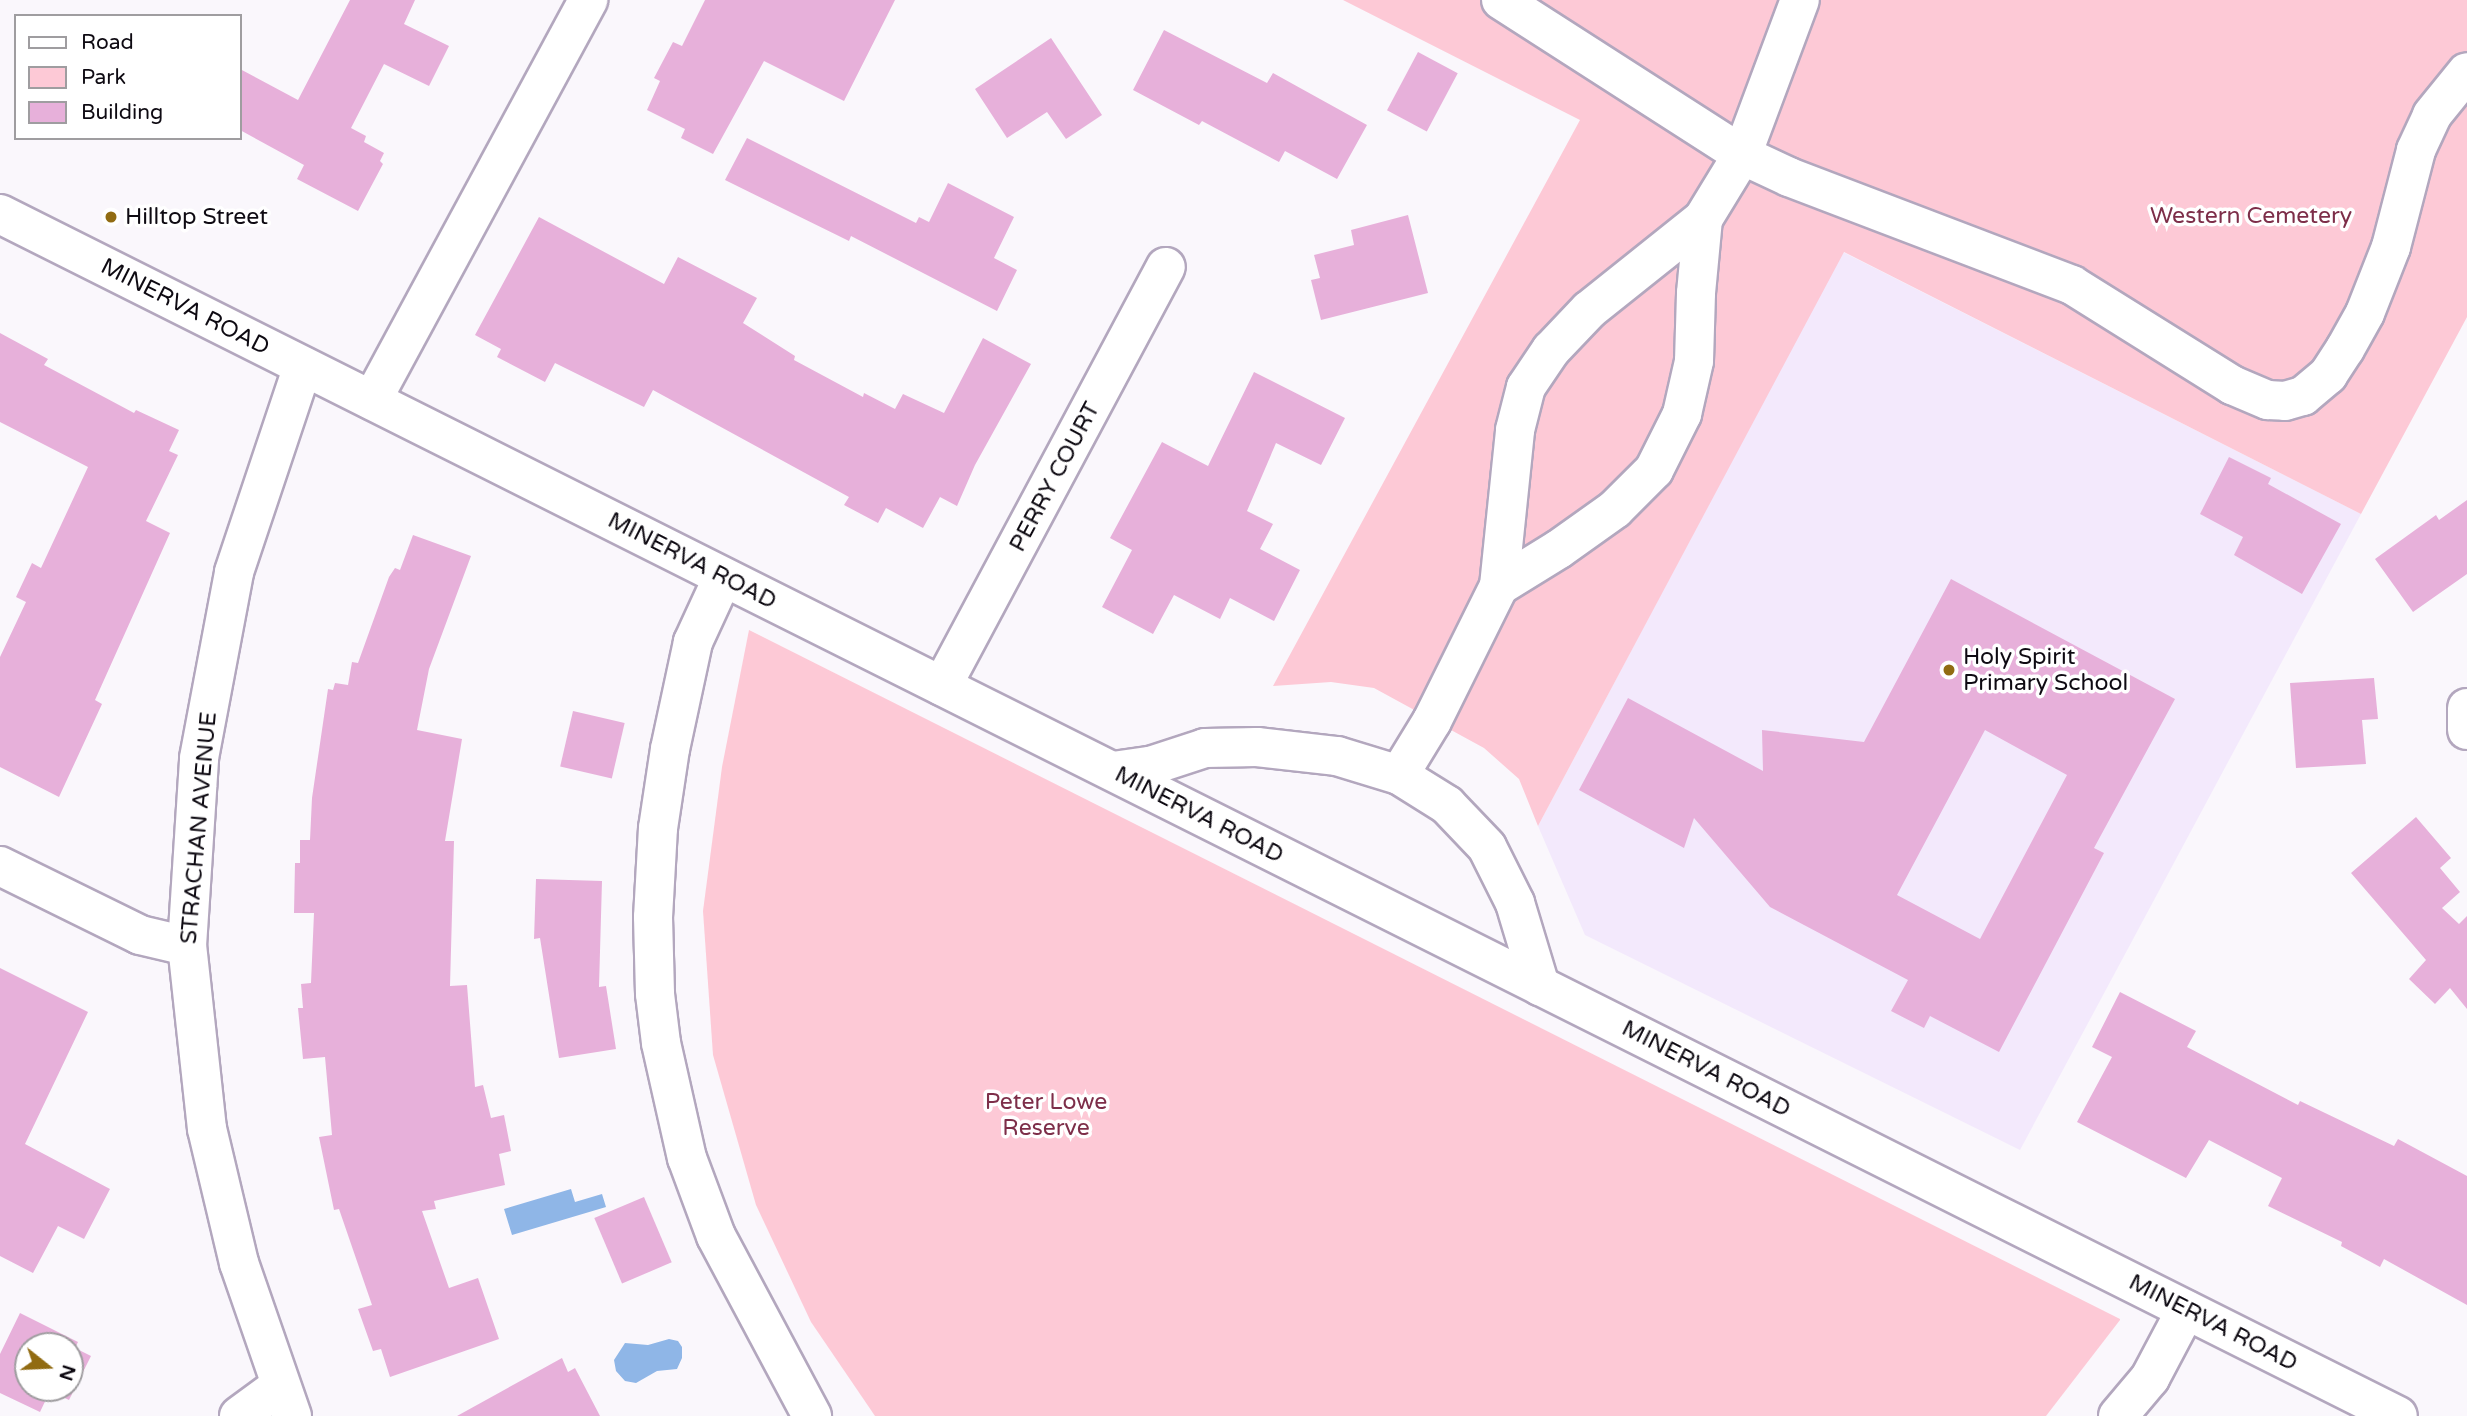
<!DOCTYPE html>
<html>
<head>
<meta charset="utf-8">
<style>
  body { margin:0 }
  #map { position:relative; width:2467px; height:1416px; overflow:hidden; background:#faf7fc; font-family:"Varela Round",sans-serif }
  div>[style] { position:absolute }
  .built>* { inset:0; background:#f3e9fc }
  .green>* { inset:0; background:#fdc9d6 }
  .water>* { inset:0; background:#8fb6e7 }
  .building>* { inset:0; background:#e7b0da; transform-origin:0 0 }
  .roads { filter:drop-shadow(2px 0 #b3a7be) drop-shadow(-2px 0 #b3a7be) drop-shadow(0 2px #b3a7be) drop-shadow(0 -2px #b3a7be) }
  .minor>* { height:38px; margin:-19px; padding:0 19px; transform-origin:19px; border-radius:19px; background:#fff }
  .dots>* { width:19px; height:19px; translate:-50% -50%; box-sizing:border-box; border:4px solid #fff; border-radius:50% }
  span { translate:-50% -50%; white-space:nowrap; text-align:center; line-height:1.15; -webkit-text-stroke:7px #fff; paint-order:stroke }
  .park-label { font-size:23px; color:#7d2e49 }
  .poi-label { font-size:23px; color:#0e0a12 }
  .left { translate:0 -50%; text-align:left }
  .street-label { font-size:23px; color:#0e0a12 }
  .legend { position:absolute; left:14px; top:14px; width:228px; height:126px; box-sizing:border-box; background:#fff; border:2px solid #9f9da0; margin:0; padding:9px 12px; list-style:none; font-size:21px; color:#0e0a12 }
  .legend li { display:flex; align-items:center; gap:14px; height:35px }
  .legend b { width:35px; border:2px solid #9f9da0 }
  .north { position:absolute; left:14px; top:1332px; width:70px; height:70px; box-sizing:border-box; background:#fff; border:2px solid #9f9da0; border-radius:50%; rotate:108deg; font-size:19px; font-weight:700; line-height:28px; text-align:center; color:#0e0a12 }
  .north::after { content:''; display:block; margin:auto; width:24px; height:32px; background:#916b12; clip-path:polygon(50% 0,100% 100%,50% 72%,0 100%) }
</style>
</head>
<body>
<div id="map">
  <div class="built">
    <i style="clip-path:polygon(1843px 252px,2361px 514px,2020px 1150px,1585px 935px,1538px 826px)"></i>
  </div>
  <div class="green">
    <i style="clip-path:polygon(1343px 0,2467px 0,2467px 317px,2361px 514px,1844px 252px,1538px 826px,1519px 779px,1484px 748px,1374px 688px,1331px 682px,1273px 686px,1580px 120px)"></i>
    <i style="clip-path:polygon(749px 630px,2120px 1319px,2120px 1320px,2046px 1416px,875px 1416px,811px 1322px,756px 1205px,713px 1055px,703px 911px,722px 767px)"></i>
  </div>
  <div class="water">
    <i style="clip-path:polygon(571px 1189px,575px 1202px,602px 1194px,606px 1207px,512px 1235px,504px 1209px)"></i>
    <i style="clip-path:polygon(669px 1339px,678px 1341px,682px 1347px,682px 1358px,677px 1369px,657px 1371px,636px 1383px,625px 1381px,616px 1371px,614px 1360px,625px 1343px,648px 1345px)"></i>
  </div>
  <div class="building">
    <i style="clip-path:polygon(350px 0,415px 0,404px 24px,449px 46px,429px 86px,384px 64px,351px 128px,366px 136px,364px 142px,384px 153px,380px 161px,383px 164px,358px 211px,297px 179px,304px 165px,240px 130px,240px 69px,298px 100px)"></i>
    <i style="clip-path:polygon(705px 0,895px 0,844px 101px,764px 61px,713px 154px,681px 138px,685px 129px,647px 110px,660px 81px,654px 78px,673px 42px,682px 46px)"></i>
    <i style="clip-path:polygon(1164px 30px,1267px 83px,1273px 73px,1367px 125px,1337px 179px,1285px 151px,1279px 162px,1202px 121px,1199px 125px,1133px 90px)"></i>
    <i style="clip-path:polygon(1051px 38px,1102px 115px,1066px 139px,1047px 112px,1007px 138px,975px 89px)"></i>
    <i style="left:1418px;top:52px;width:45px;height:66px;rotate:28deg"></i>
    <i style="clip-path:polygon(747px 138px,916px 223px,919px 217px,929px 222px,948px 183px,1014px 217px,994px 258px,1017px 270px,997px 311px,851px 236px,849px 241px,725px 180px)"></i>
    <i style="clip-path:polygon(1408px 215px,1428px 293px,1321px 320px,1311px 280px,1320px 278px,1314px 255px,1354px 245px,1351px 230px)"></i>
    <i style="clip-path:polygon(539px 217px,664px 284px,678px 257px,757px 298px,743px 323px,795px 356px,794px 360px,863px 397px,864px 393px,895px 409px,903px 394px,944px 413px,983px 338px,1031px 364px,975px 465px,957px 506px,940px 497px,923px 528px,886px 508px,878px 523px,844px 505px,849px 497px,653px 390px,644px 407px,555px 363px,545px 382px,497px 357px,501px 349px,475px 335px)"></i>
    <i style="clip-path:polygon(0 333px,48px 359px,44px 365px,134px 413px,136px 410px,179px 430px,169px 451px,178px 455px,146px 521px,170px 533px,95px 700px,102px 704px,59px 797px,0 767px,0 657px,26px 602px,16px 597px,32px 563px,41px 568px,88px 467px,0 422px)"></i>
    <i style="clip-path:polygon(1254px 372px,1345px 418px,1321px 465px,1276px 443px,1247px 511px,1273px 524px,1260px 549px,1300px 570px,1274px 621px,1230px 598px,1220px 619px,1174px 595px,1153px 634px,1102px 607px,1132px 550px,1110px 538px,1162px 442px,1208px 466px)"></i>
    <i style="clip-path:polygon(2229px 457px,2271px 478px,2268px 484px,2341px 524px,2302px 594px,2234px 555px,2243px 537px,2200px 514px)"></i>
    <i style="clip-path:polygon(2467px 500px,2467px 574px,2413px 612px,2375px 559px,2436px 515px,2439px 520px)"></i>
    <i style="clip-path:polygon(413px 535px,471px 556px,429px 669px,417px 730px,462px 739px,445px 841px,454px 841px,450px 986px,467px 985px,475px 1087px,483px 1085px,491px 1118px,504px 1115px,511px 1151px,499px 1154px,505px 1185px,434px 1201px,436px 1209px,422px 1211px,449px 1288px,478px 1278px,499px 1339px,390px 1377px,381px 1349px,373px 1351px,358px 1309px,372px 1305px,339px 1209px,334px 1210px,319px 1137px,332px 1135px,325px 1057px,303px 1059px,298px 1008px,303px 1008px,301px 984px,311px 983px,314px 913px,294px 913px,295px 863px,300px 863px,300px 840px,310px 840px,312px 798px,328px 689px,333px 690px,335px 683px,348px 685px,352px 662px,358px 663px,389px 577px,395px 568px,400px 570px)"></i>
    <i style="clip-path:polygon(evenodd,1951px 579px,2175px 699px,2094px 848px,2104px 853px,1999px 1052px,1930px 1016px,1924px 1028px,1891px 1011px,1908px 980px,1770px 907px,1694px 818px,1684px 848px,1579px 790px,1628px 698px,1763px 771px,1762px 730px,1864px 742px,1951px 579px,1985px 730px,2067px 775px,1980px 939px,1897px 895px,1985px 730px)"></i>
    <i style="clip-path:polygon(2374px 678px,2378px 719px,2362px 720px,2366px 764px,2296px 768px,2290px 683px)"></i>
    <i style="left:573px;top:711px;width:53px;height:57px;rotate:13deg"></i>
    <i style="clip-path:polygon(2416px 817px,2451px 858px,2440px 868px,2460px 892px,2442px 908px,2459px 924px,2467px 916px,2467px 1009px,2450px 988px,2435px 1004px,2409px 979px,2426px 960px,2351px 873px)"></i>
    <i style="clip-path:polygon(536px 879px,602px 881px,599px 987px,606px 986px,616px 1049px,559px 1058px,540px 938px,534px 939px)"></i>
    <i style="clip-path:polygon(0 968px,88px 1012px,25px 1144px,110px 1189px,84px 1239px,58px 1226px,33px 1273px,0 1256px)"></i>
    <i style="clip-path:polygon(2120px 992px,2196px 1031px,2187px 1047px,2298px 1105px,2300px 1101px,2394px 1146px,2398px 1139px,2467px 1176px,2467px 1305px,2384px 1259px,2380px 1267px,2341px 1246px,2342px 1242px,2268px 1206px,2282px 1178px,2209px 1140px,2186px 1178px,2077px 1122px,2112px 1057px,2092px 1047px)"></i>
    <i style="left:644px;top:1197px;width:71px;height:54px;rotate:67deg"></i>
    <i style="clip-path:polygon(evenodd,20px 1313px,78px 1342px,75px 1348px,91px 1356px,69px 1400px,50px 1391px,40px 1412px,0 1393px,0 1354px,20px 1313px,28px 1346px,70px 1346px,70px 1388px,28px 1388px,28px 1346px)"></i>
    <i style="clip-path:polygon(562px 1358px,568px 1372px,575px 1368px,600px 1416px,457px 1416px)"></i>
  </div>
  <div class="roads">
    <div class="minor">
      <i style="left:1501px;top:0;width:287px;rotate:32.7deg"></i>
      <i style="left:1742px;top:155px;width:52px;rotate:25.1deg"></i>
      <i style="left:1789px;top:177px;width:303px;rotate:20.9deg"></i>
      <i style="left:2072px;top:285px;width:189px;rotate:32deg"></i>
      <i style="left:2232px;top:385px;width:39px;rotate:23deg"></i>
      <i style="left:2268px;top:400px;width:17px;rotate:3deg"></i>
      <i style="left:2285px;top:401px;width:19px;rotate:-16deg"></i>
      <i style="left:2303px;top:396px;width:33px;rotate:-40deg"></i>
      <i style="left:2328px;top:375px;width:31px;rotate:-57deg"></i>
      <i style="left:2345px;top:349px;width:41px;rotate:-60.9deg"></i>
      <i style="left:2365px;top:313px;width:71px;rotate:-68.5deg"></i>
      <i style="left:2391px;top:247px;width:100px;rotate:-75.5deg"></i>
      <i style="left:2416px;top:150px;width:38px;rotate:-65deg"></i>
      <i style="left:2432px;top:115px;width:55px;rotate:-50.9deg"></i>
      <i style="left:0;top:214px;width:2682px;rotate:26.62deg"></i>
      <i style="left:372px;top:400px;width:455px;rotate:-61.6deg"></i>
      <i style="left:723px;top:577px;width:72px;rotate:114.8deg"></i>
      <i style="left:693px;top:642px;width:109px;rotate:102.1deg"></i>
      <i style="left:670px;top:749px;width:80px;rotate:98.6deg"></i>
      <i style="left:658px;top:828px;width:89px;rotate:93.2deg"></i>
      <i style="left:653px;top:917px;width:77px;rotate:88.5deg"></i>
      <i style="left:655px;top:994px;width:49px;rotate:83deg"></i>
      <i style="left:661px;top:1043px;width:118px;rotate:77.3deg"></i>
      <i style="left:687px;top:1158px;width:83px;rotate:69.6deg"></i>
      <i style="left:716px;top:1236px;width:204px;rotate:61.9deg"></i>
      <i style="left:1499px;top:586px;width:157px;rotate:-84.1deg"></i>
      <i style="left:1515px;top:430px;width:44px;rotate:-75.7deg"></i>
      <i style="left:1526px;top:387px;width:45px;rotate:-56deg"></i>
      <i style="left:1551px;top:350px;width:55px;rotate:-46.5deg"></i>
      <i style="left:1589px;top:310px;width:146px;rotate:-38.6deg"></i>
      <i style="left:942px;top:686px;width:475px;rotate:-61.9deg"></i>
      <i style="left:2467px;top:708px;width:22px;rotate:90deg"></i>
      <i style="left:1113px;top:771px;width:37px;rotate:-8deg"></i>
      <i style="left:1150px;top:766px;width:58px;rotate:-18.1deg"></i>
      <i style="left:1205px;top:748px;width:52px;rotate:-1.1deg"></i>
      <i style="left:1257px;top:747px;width:81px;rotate:6.4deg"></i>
      <i style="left:1337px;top:756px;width:65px;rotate:17deg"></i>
      <i style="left:1399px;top:775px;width:57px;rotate:32deg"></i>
      <i style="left:1447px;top:805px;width:58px;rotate:46.4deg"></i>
      <i style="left:1487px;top:847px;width:63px;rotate:63.4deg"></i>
      <i style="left:1515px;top:903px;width:87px;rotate:73.2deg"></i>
      <i style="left:1399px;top:775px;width:63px;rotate:-58.6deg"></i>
      <i style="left:1432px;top:721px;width:151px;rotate:-63.6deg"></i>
      <i style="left:1499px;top:586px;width:70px;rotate:-31.7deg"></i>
      <i style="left:1559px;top:549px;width:69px;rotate:-35.5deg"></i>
      <i style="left:1615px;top:509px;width:55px;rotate:-45deg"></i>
      <i style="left:1654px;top:470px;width:63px;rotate:-63.4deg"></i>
      <i style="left:1682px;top:414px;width:54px;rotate:-77.2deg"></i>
      <i style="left:1694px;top:361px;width:68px;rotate:-88.3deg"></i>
      <i style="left:1696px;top:293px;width:74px;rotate:-84.6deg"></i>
      <i style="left:1703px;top:219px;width:75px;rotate:-58.6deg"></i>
      <i style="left:1742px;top:155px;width:165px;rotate:-69.5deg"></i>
      <i style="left:0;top:866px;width:156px;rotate:26.2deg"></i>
      <i style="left:140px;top:935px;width:48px;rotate:13.2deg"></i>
      <i style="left:239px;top:1416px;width:51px;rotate:-36.2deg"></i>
      <i style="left:292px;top:1416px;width:162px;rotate:-109.1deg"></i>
      <i style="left:239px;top:1263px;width:138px;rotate:-103.4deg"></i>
      <i style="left:207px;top:1129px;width:184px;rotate:-96.2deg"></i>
      <i style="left:187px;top:946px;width:188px;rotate:-86.3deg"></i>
      <i style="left:199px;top:758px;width:189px;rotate:-79.3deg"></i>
      <i style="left:234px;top:572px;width:217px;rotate:-71.5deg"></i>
      <i style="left:2118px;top:1416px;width:50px;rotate:-49.9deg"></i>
      <i style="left:2150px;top:1378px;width:77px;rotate:-62.1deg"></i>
    </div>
  </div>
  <div class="dots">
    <i style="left:111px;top:217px;background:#916b12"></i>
    <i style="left:1949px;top:670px;background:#916b12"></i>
  </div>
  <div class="park-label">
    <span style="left:2251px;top:216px">Western Cemetery</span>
    <span style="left:1046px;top:1115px">Peter Lowe<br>Reserve</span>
  </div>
  <div class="poi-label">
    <span class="left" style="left:125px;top:217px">Hilltop Street</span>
    <span class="left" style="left:1963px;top:670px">Holy Spirit<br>Primary School</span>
  </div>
  <div class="street-label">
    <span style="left:185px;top:307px;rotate:27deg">MINERVA ROAD</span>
    <span style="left:1055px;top:477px;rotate:-62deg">PERRY COURT</span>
    <span style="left:692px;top:561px;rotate:27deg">MINERVA ROAD</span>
    <span style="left:1199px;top:815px;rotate:27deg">MINERVA ROAD</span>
    <span style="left:199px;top:828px;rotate:-85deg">STRACHAN AVENUE</span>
    <span style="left:1706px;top:1069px;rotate:27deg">MINERVA ROAD</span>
    <span style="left:2213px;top:1323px;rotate:27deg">MINERVA ROAD</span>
  </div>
  <ul class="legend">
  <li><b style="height:9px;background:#fff"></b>Road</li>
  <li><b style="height:19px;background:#fdc9d6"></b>Park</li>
  <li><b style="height:19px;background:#e7b0da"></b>Building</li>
  </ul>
  <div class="north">N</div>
</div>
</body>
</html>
